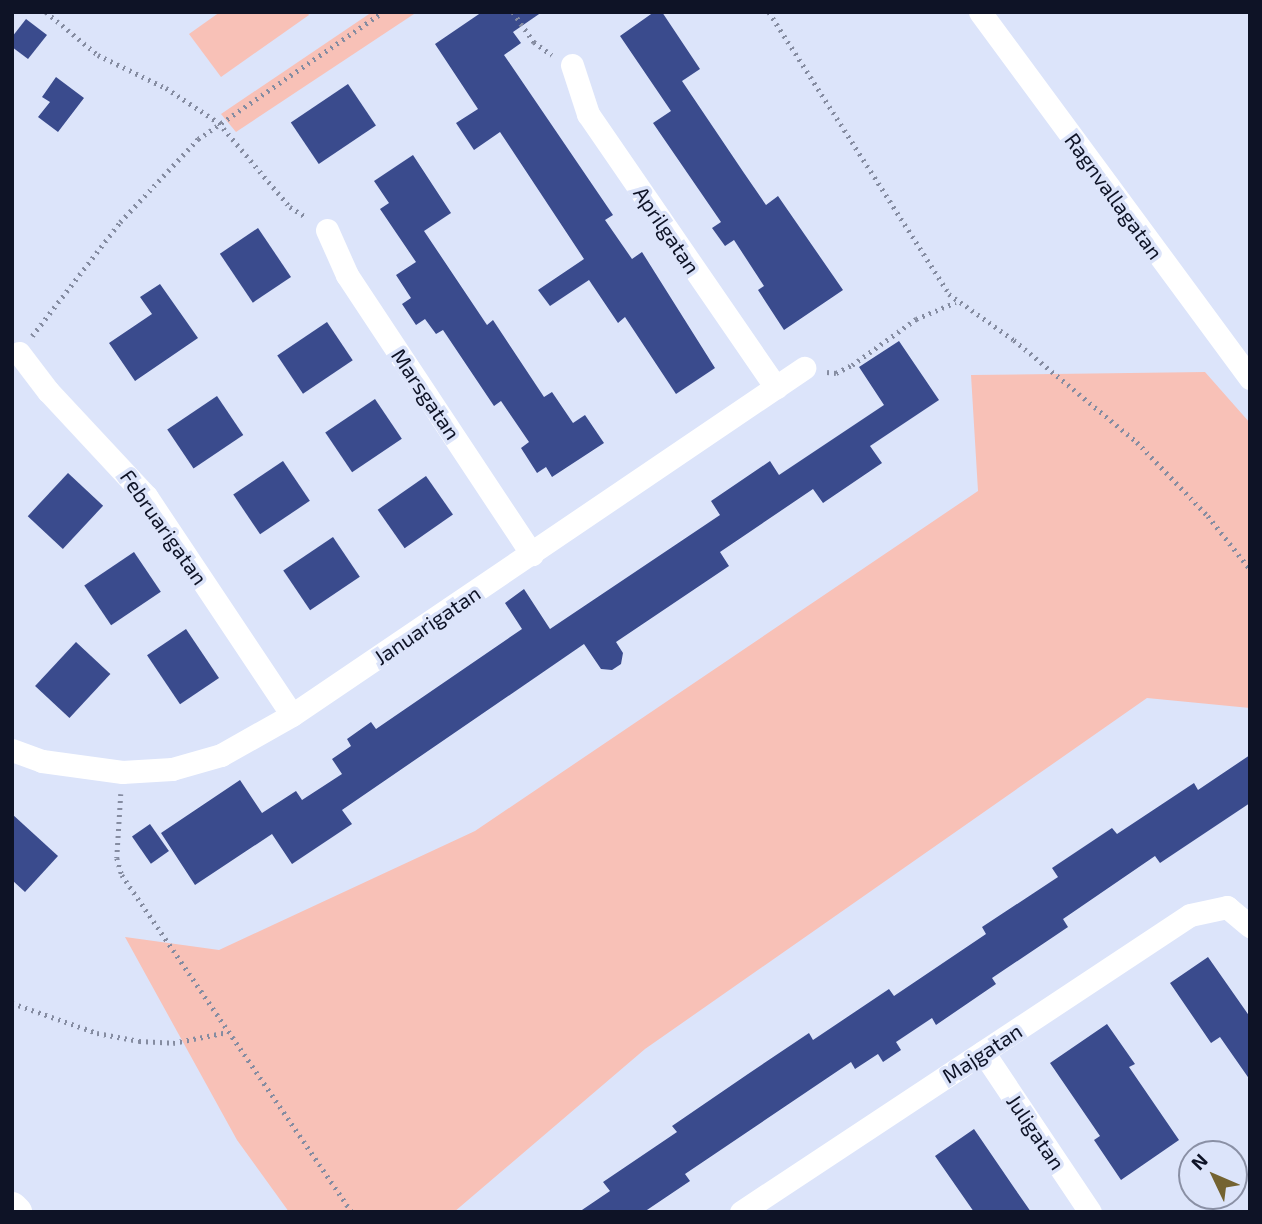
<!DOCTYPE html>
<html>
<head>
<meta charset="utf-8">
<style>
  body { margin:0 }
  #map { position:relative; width:1262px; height:1224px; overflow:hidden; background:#dce4fa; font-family:"Exo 2",sans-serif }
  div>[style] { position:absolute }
  .green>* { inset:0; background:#f8c1b7 }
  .building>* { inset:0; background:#3a4b8d; transform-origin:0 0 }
  .path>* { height:4.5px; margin-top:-2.25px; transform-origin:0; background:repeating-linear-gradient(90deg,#858ca1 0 2px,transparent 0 7px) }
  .street>* { height:23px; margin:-11.5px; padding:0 11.5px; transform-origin:11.5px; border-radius:11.5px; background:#fff }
  .secondary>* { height:32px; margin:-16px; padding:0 16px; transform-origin:16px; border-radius:16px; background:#fff }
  span { translate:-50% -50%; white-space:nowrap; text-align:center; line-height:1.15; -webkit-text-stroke:7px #dce4fa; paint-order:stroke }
  .street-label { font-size:21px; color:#0e1326 }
  .frame { position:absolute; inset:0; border:14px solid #0e1326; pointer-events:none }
  .north { position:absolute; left:1178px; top:1140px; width:70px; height:70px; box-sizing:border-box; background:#dce4fa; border:2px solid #8a90a5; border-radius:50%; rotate:314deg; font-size:19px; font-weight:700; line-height:28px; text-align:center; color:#0e1326 }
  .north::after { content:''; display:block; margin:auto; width:24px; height:32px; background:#746331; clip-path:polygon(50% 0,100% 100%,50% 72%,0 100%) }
</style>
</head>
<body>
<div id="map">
  <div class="green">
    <i style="clip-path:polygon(220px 12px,307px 12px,309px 15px,221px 77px,189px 34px)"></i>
    <i style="clip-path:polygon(372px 12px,417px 12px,236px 132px,221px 114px)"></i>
    <i style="clip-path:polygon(1205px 372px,1250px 423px,1250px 708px,1147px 698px,645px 1049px,454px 1212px,289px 1212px,237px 1140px,125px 937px,219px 950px,475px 831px,978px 491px,971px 375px)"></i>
  </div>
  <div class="building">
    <i style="clip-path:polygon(482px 12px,542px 12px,513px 32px,521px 43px,504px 55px,613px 215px,605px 220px,632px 259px,642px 252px,715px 368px,676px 394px,625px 317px,618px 323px,589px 280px,550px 306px,538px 290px,584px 259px,500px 132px,474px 150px,456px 123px,478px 109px,435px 44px)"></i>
    <i style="clip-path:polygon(654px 12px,662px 12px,700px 69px,682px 81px,744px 173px,766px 205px,778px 196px,843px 290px,784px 330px,758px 290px,764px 286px,734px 240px,725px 246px,712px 228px,721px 222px,653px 123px,671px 111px,620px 36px)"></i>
    <i style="clip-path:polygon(26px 19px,47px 35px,28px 59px,12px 47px,12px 37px)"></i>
    <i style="clip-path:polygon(56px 77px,84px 98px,58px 132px,38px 117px,50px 102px,42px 97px)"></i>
    <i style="left:348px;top:84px;width:50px;height:69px;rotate:56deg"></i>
    <i style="clip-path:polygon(413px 155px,451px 213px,424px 231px,487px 325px,493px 320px,544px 397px,552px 392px,573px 423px,585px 415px,604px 443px,552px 477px,546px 467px,537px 473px,521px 448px,529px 442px,501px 401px,494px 406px,443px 330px,436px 334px,425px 319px,416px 325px,402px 304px,411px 298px,396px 275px,416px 262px,380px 209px,389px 203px,374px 181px)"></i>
    <i style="left:258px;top:228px;width:59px;height:46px;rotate:56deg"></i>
    <i style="clip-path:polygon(160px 284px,198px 338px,135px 381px,109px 343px,152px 314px,140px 297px)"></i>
    <i style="left:327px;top:322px;width:46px;height:60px;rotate:56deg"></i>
    <i style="clip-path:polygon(899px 341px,939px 400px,870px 446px,882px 463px,823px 503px,813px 489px,720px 552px,729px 566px,616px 642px,623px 653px,621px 664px,612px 670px,601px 669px,584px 644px,342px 810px,352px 824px,292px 864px,272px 834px,195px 885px,161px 833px,240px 780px,262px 813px,296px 791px,302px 800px,342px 774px,332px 759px,351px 746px,347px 739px,371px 722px,376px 729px,522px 629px,505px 603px,524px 589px,550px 629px,720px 515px,711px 501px,770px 461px,779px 475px,884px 405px,859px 367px)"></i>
    <i style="left:217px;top:396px;width:47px;height:60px;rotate:56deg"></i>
    <i style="left:375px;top:399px;width:48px;height:60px;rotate:56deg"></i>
    <i style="left:283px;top:461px;width:48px;height:60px;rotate:56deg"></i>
    <i style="left:68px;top:473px;width:48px;height:59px;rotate:43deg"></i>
    <i style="left:426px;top:476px;width:47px;height:59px;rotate:55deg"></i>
    <i style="left:333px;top:537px;width:48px;height:60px;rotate:56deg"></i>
    <i style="left:134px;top:552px;width:48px;height:60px;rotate:56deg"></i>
    <i style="left:186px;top:629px;width:59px;height:47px;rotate:56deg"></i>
    <i style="left:76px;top:642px;width:47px;height:60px;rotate:43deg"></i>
    <i style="clip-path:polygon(1250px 755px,1250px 803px,1160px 863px,1155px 856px,1063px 919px,1068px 927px,992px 978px,996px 984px,936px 1025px,932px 1018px,896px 1042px,901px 1050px,883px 1062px,878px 1054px,855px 1069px,851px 1062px,685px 1174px,690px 1181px,644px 1212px,579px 1212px,610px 1191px,603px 1182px,677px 1132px,672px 1126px,748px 1074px,809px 1033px,813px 1040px,889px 989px,894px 996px,986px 934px,982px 927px,1058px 877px,1052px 868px,1112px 828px,1117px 834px,1194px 783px,1198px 790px)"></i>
    <i style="clip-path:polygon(12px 814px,58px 856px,25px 892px,12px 880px)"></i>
    <i style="left:150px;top:824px;width:33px;height:22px;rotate:55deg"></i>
    <i style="clip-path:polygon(1208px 957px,1250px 1017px,1250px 1080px,1220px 1037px,1211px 1043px,1170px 983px)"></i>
    <i style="clip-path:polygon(1107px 1024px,1135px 1064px,1129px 1067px,1179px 1140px,1121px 1180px,1094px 1140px,1100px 1136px,1050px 1063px)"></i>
    <i style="clip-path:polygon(974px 1129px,1015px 1189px,1031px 1212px,974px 1212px,935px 1156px)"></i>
  </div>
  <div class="path">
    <i style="left:46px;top:12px;width:67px;rotate:39.6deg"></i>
    <i style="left:98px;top:55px;width:76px;rotate:25.9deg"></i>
    <i style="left:166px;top:88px;width:64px;rotate:33.4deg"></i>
    <i style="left:219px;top:123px;width:110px;rotate:49.8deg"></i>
    <i style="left:290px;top:207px;width:19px;rotate:32deg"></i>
    <i style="left:513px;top:12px;width:37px;rotate:55deg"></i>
    <i style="left:534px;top:42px;width:22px;rotate:36deg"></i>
    <i style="left:769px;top:12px;width:335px;rotate:57.4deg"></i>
    <i style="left:949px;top:294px;width:80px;rotate:35.3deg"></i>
    <i style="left:1014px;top:340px;width:160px;rotate:39.7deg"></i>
    <i style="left:1137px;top:442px;width:103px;rotate:46.2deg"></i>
    <i style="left:1208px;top:516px;width:68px;rotate:51.6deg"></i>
    <i style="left:32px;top:336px;width:144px;rotate:-52.3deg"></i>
    <i style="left:120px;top:222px;width:114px;rotate:-46.8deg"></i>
    <i style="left:198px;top:139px;width:224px;rotate:-34.5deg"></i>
    <i style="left:827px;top:372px;width:9px;rotate:6deg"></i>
    <i style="left:836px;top:373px;width:18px;rotate:-27deg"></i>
    <i style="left:852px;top:365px;width:79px;rotate:-35.7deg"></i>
    <i style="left:916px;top:319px;width:43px;rotate:-23deg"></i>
    <i style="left:121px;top:794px;width:64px;rotate:93.6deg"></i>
    <i style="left:117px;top:858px;width:18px;rotate:74deg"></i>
    <i style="left:122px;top:875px;width:408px;rotate:55.7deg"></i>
    <i style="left:12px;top:1003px;width:90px;rotate:19.4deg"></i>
    <i style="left:97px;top:1033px;width:43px;rotate:10.8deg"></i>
    <i style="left:139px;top:1041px;width:34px;rotate:3deg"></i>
    <i style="left:173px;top:1043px;width:56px;rotate:-11.3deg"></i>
  </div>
  <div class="street">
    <i style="left:980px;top:12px;width:455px;rotate:53.6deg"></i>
    <i style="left:572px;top:65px;width:52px;rotate:71.9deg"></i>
    <i style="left:588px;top:114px;width:332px;rotate:55.5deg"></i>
    <i style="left:327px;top:230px;width:49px;rotate:66deg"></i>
    <i style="left:347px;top:275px;width:335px;rotate:56.5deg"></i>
    <i style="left:19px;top:353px;width:48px;rotate:52.7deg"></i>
    <i style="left:48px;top:391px;width:144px;rotate:47deg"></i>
    <i style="left:146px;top:496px;width:263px;rotate:56.3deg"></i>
    <i style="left:12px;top:750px;width:32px;rotate:20deg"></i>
    <i style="left:42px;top:761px;width:81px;rotate:7.8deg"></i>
    <i style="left:122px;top:772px;width:50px;rotate:-3.4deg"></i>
    <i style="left:172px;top:769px;width:51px;rotate:-15.9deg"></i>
    <i style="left:221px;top:755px;width:81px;rotate:-29.4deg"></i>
    <i style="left:292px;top:715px;width:619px;rotate:-34.13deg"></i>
    <i style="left:983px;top:1052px;width:192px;rotate:56.2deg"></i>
    <i style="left:741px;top:1212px;width:538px;rotate:-33.48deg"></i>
    <i style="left:1190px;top:915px;width:38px;rotate:-12deg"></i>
    <i style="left:1227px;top:907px;width:30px;rotate:40deg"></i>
  </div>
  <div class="secondary">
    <i style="left:12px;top:1208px;width:6px;rotate:45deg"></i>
  </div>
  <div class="street-label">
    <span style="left:1114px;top:196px;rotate:54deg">Ragnvallagatan</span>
    <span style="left:667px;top:230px;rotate:56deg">Aprilgatan</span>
    <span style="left:426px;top:394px;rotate:56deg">Marsgatan</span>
    <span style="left:164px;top:527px;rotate:55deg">Februarigatan</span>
    <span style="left:427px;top:625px;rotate:-34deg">Januarigatan</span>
    <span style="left:982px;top:1053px;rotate:-33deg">Majgatan</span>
    <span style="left:1036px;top:1132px;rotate:56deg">Juligatan</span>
  </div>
  <div class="frame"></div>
  <div class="north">N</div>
</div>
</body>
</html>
